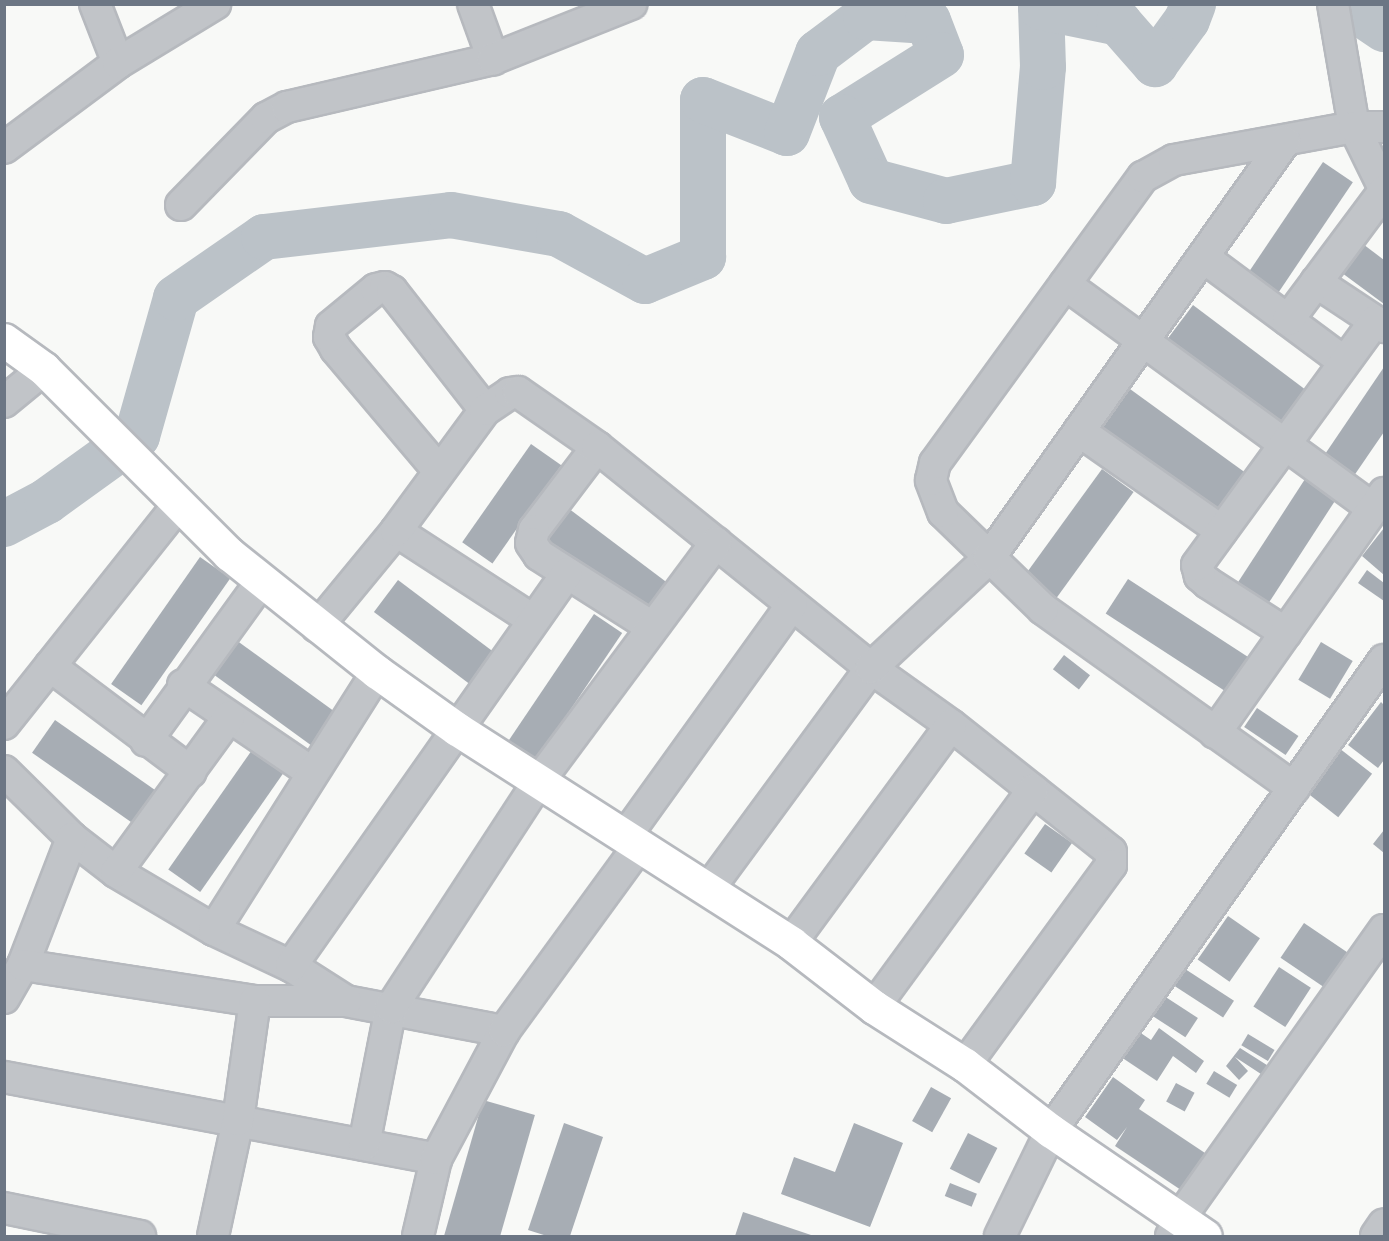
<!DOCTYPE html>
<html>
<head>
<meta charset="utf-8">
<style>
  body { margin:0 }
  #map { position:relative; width:1389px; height:1241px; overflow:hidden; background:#f8f9f7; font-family:Quicksand,sans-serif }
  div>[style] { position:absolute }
  .river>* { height:46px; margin:-23px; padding:0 23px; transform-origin:23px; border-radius:23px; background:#bbc2c8 }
  .building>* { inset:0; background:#a7adb4; transform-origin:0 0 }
  .roads { filter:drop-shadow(2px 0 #b6b9be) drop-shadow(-2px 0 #b6b9be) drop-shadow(0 2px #b6b9be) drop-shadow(0 -2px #b6b9be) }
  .minor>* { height:30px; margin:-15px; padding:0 15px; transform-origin:15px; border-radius:15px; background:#c1c4c8 }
  .secondary>* { height:33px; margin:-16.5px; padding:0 16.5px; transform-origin:16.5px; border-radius:16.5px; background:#fff }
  span { translate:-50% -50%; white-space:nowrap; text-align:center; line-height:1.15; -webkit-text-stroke:6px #fff; paint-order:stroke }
  .frame { position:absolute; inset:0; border:6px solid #6c7684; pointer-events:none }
</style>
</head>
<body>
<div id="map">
  <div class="river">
    <i style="left:1347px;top:4px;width:45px;rotate:34deg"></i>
    <i style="left:4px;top:524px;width:49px;rotate:-28.1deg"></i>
    <i style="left:47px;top:501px;width:111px;rotate:-35.8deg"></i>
    <i style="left:137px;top:436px;width:143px;rotate:-74.2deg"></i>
    <i style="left:176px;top:298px;width:107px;rotate:-34.7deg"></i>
    <i style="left:264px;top:237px;width:188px;rotate:-6.7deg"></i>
    <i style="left:451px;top:215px;width:110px;rotate:10deg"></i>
    <i style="left:559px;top:234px;width:98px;rotate:28.7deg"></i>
    <i style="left:645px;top:281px;width:63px;rotate:-22.5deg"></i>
    <i style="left:703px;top:257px;width:157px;rotate:-90deg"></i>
    <i style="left:703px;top:100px;width:90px;rotate:21.4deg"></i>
    <i style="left:787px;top:133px;width:86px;rotate:-68.8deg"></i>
    <i style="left:818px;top:53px;width:60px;rotate:-36.9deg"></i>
    <i style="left:866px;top:17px;width:62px;rotate:3.7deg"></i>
    <i style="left:928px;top:21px;width:36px;rotate:69deg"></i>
    <i style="left:941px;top:55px;width:117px;rotate:147.9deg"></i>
    <i style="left:842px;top:117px;width:70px;rotate:65.6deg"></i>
    <i style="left:871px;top:181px;width:78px;rotate:14.9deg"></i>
    <i style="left:946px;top:201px;width:89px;rotate:-11.7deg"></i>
    <i style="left:1033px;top:183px;width:116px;rotate:-85.1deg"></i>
    <i style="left:1043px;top:67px;width:60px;rotate:-91.9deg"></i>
    <i style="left:1041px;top:7px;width:80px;rotate:11.6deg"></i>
    <i style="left:1119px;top:23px;width:55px;rotate:48.7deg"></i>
    <i style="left:1155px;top:64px;width:54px;rotate:-54deg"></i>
    <i style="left:1187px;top:20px;width:17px;rotate:-69deg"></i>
  </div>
  <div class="building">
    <i style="left:1323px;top:162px;width:36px;height:136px;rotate:34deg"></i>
    <i style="clip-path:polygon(1359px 241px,1384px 260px,1384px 304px,1338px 270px)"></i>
    <i style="left:1193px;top:305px;width:146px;height:45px;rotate:37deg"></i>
    <i style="clip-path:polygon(1384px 367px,1384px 432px,1349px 483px,1319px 463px)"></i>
    <i style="left:1130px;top:389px;width:155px;height:47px;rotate:36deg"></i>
    <i style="left:531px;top:444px;width:37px;height:120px;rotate:35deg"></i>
    <i style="left:1102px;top:469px;width:39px;height:142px;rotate:36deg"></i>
    <i style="left:1307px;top:476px;width:37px;height:133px;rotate:33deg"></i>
    <i style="left:564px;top:505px;width:131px;height:40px;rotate:37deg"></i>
    <i style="clip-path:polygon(1384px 528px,1384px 575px,1362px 556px)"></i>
    <i style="left:200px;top:557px;width:37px;height:155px;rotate:35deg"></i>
    <i style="clip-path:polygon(1367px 570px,1384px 583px,1384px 601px,1358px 583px)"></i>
    <i style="left:1128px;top:579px;width:151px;height:41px;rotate:33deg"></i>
    <i style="left:398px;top:580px;width:131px;height:40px;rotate:37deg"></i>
    <i style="left:594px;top:614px;width:34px;height:160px;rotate:34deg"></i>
    <i style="left:236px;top:640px;width:131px;height:41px;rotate:36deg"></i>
    <i style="left:1321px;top:642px;width:37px;height:44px;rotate:31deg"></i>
    <i style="left:1064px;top:655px;width:33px;height:18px;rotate:38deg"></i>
    <i style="clip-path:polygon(1381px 702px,1384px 705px,1384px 760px,1378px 768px,1348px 745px)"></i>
    <i style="left:1257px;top:708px;width:50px;height:23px;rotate:34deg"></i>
    <i style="left:55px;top:720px;width:133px;height:40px;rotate:35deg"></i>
    <i style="left:1339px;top:748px;width:42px;height:55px;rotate:38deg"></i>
    <i style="left:252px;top:750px;width:39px;height:146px;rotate:35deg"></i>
    <i style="left:1045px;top:824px;width:33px;height:36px;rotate:35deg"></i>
    <i style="clip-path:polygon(1384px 830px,1384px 853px,1373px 844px)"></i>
    <i style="left:1228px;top:916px;width:39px;height:53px;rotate:35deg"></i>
    <i style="left:1304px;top:923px;width:53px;height:42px;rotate:34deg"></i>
    <i style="left:1182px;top:967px;width:62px;height:20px;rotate:33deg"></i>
    <i style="left:1279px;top:967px;width:38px;height:47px;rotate:33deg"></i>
    <i style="left:1161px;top:994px;width:44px;height:23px;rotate:33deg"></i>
    <i style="clip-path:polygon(1132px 1027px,1151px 1040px,1159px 1028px,1204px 1061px,1196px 1073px,1173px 1056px,1157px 1081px,1115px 1053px)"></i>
    <i style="left:1248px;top:1034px;width:31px;height:13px;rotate:31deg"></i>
    <i style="clip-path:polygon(1240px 1048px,1270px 1067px,1264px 1076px,1235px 1057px,1248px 1071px,1239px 1080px,1226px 1066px)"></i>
    <i style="left:1214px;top:1071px;width:27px;height:15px;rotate:31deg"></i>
    <i style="clip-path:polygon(1113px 1077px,1145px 1100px,1139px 1109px,1205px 1153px,1181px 1190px,1115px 1146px,1127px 1127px,1117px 1140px,1085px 1117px)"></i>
    <i style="left:1176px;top:1083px;width:21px;height:21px;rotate:28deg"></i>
    <i style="left:931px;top:1087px;width:23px;height:39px;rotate:29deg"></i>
    <i style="left:483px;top:1100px;width:54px;height:142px;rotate:16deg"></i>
    <i style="clip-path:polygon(564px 1123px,603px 1137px,570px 1236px,547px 1236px,528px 1230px)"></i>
    <i style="clip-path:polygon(854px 1123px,903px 1143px,870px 1227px,781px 1194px,794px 1157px,835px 1172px)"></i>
    <i style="left:968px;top:1133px;width:33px;height:40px;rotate:27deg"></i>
    <i style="left:950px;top:1183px;width:29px;height:14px;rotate:22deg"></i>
    <i style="clip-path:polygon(743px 1212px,814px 1236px,735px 1236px)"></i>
  </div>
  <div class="roads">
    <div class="minor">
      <i style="left:95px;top:4px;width:63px;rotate:68.7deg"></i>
      <i style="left:473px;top:4px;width:59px;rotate:70deg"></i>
      <i style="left:1333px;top:4px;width:125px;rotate:80.3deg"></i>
      <i style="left:1354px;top:127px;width:68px;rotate:63.8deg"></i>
      <i style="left:4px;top:148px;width:142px;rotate:-36.7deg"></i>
      <i style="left:118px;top:63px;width:114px;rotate:-31.3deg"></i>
      <i style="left:181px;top:205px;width:122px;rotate:-45.7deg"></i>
      <i style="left:266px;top:118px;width:24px;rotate:-28deg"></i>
      <i style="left:287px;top:107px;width:212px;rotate:-13.1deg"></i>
      <i style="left:493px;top:59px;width:149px;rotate:-21.7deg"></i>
      <i style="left:1203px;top:257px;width:174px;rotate:36.6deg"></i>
      <i style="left:1316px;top:282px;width:82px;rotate:33.5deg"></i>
      <i style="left:1065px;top:284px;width:381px;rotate:36.1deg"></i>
      <i style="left:1288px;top:320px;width:161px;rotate:-53.3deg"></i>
      <i style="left:4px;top:402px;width:52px;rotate:-39.5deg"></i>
      <i style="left:1079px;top:431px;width:174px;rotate:35deg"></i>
      <i style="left:597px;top:447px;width:104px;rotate:127.2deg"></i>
      <i style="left:534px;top:530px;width:13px;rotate:103deg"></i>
      <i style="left:531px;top:543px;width:14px;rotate:56deg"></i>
      <i style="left:539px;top:555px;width:134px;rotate:32.5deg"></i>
      <i style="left:439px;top:471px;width:160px;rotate:-130.2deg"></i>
      <i style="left:336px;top:349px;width:14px;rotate:-120deg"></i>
      <i style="left:329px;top:337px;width:11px;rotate:-80deg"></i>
      <i style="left:331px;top:326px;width:58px;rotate:-39.4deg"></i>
      <i style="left:376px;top:289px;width:9px;rotate:-13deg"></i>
      <i style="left:385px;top:287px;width:8px;rotate:30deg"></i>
      <i style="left:392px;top:291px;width:151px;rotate:52deg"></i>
      <i style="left:396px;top:531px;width:163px;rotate:33deg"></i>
      <i style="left:317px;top:627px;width:124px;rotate:-50.5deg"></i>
      <i style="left:396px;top:531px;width:150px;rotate:-53.7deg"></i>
      <i style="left:485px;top:410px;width:30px;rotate:-34deg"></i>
      <i style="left:510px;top:393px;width:8px;rotate:-7deg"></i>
      <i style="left:518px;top:392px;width:96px;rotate:34.8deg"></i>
      <i style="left:597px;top:447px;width:352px;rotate:38.9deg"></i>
      <i style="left:871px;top:668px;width:98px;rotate:35.5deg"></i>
      <i style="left:951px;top:725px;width:204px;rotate:38.4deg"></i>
      <i style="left:1111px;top:852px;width:13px;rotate:90deg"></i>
      <i style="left:1111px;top:865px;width:248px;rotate:126.1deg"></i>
      <i style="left:1286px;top:633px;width:93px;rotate:-147.3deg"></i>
      <i style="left:1208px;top:583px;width:11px;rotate:-139deg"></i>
      <i style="left:1200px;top:576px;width:11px;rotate:-105deg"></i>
      <i style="left:1197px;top:565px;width:302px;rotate:-53.9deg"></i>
      <i style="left:50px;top:666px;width:176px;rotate:36.9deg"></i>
      <i style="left:183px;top:685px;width:155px;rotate:34.2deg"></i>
      <i style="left:4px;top:724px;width:281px;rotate:-51.5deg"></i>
      <i style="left:1215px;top:733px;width:294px;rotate:-54.8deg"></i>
      <i style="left:146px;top:741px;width:196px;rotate:-54.1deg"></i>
      <i style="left:4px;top:771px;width:95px;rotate:44.6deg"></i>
      <i style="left:72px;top:838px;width:56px;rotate:37.7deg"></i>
      <i style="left:116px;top:872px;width:114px;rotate:30.6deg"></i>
      <i style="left:214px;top:930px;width:85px;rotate:25.1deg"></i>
      <i style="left:291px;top:966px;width:65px;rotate:32.5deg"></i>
      <i style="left:346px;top:1001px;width:161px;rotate:10.8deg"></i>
      <i style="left:1294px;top:788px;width:308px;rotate:-144.5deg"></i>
      <i style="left:1043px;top:609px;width:139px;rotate:-135.9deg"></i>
      <i style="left:943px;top:512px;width:34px;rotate:-111deg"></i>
      <i style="left:931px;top:480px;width:17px;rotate:-77deg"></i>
      <i style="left:935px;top:463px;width:354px;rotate:-54deg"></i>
      <i style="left:1143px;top:177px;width:35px;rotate:-29deg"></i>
      <i style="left:1174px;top:160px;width:183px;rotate:-10.4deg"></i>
      <i style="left:1354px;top:127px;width:30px"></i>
      <i style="left:625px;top:837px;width:286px;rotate:-54.3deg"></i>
      <i style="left:116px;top:872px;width:192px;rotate:-53.9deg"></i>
      <i style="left:708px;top:890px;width:275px;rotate:-53.7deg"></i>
      <i style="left:871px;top:668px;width:161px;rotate:-43deg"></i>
      <i style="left:989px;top:558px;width:511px;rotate:-54.63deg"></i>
      <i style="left:214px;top:930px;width:305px;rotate:-57.7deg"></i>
      <i style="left:791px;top:943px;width:270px;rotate:-53.7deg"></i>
      <i style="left:23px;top:965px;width:136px;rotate:-68.9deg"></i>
      <i style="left:291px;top:966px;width:480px;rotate:-54.9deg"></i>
      <i style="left:4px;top:998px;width:38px;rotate:-60deg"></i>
      <i style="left:23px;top:965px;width:235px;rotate:8.8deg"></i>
      <i style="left:255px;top:1001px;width:91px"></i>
      <i style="left:874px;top:1007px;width:269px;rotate:-53.8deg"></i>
      <i style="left:4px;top:1077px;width:440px;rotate:10.7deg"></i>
      <i style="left:364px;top:1145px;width:140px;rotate:-78.9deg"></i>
      <i style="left:391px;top:1008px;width:271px;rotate:-56.9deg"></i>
      <i style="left:539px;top:781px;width:297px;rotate:-53.4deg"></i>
      <i style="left:4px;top:1208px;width:139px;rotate:11.6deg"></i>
      <i style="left:213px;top:1236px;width:119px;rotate:-77.8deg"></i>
      <i style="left:238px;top:1120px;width:120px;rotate:-81.9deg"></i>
      <i style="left:418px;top:1236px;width:79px;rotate:-76.8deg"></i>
      <i style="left:436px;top:1159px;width:145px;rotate:-62deg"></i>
      <i style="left:504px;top:1031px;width:228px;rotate:-53.9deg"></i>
      <i style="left:1000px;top:1236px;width:117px;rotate:-64.1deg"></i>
      <i style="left:1051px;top:1131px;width:577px;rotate:-54.74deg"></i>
      <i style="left:1171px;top:1236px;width:20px;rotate:-63deg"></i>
      <i style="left:1180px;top:1218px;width:353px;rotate:-54.7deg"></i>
      <i style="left:1376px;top:1236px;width:14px;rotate:-56deg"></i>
    </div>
    <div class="secondary">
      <i style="left:4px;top:340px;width:49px;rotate:35.9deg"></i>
      <i style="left:44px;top:369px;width:262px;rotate:45deg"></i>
      <i style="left:229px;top:554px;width:189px;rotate:38.6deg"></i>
      <i style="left:377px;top:672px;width:98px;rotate:35.5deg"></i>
      <i style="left:457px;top:729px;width:397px;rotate:32.6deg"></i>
      <i style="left:791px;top:943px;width:105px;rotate:37.6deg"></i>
      <i style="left:874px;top:1007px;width:108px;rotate:32.5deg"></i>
      <i style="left:965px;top:1065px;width:108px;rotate:37.5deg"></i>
      <i style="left:1051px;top:1131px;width:186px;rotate:34.3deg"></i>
    </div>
  </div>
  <div class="frame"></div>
</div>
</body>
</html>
